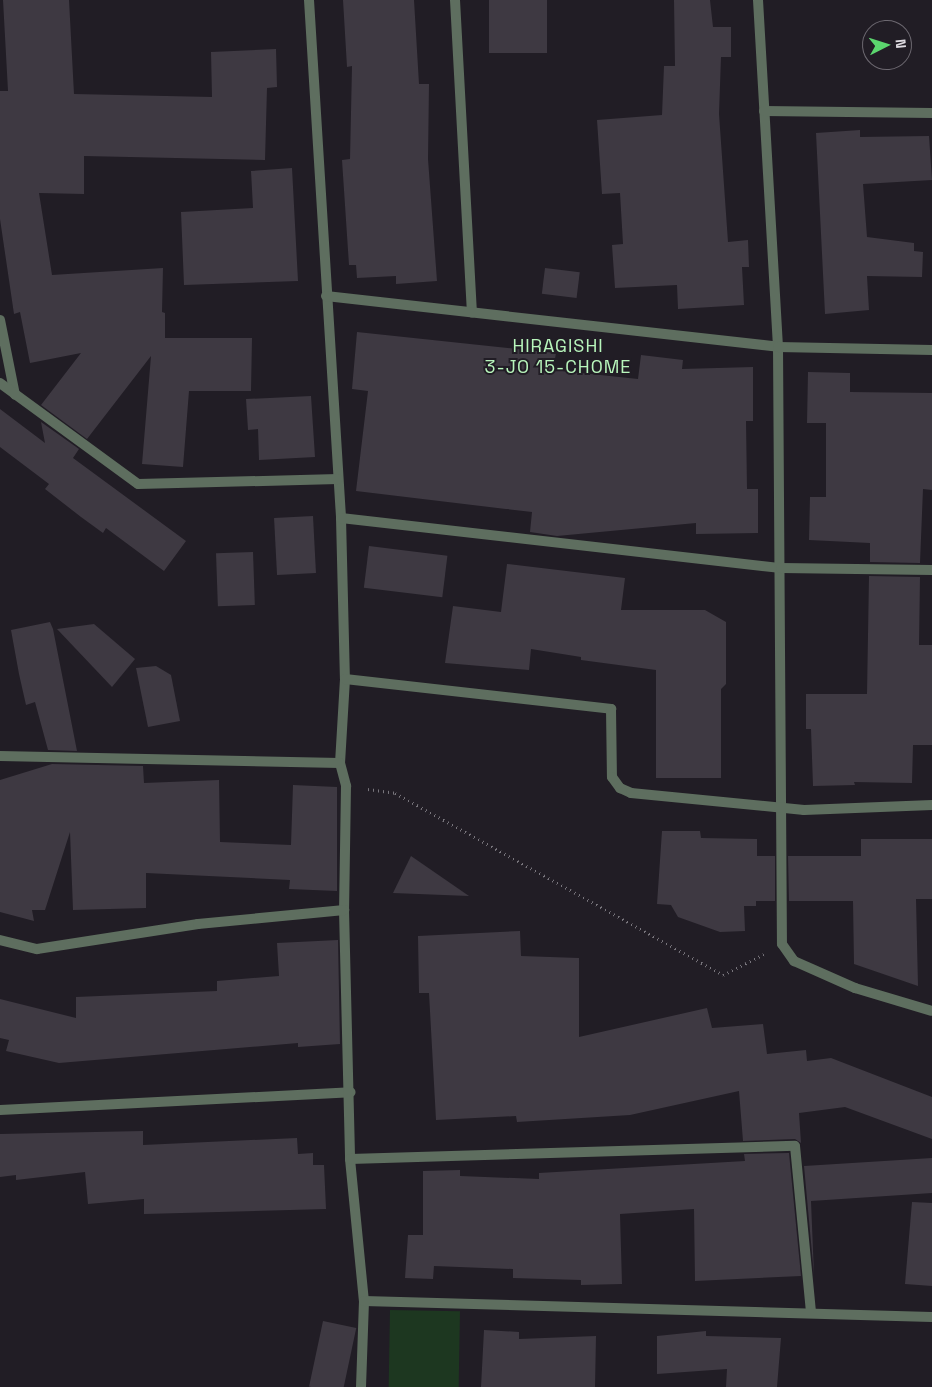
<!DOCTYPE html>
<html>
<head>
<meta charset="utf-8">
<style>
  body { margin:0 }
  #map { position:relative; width:932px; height:1387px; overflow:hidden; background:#211d25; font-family:"Space Grotesk",sans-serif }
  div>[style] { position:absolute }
  .green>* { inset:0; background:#1d3720; transform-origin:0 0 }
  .building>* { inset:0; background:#3e3942; transform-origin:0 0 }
  .path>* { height:3px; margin-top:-1.5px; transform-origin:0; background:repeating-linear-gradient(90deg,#78757c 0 1px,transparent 0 5px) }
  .lane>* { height:10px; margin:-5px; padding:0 5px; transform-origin:5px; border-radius:5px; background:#5e6e5f }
  .street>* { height:10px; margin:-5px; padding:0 5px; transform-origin:5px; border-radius:5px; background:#5e6e5f }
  span { translate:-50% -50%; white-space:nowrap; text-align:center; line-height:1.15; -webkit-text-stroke:4px #211d25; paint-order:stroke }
  .neighbourhood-label { font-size:18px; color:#b8f6bc; letter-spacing:1px }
  .north { position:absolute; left:862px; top:20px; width:50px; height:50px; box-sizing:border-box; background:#211d25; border:1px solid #6d6971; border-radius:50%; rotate:85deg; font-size:14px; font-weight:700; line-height:20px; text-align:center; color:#dfdce2 }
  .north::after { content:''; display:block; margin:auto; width:18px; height:22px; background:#5bd56e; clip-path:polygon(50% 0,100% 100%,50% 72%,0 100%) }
</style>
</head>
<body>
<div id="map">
  <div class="green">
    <i style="left:390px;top:1310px;width:70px;height:77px;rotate:1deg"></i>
  </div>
  <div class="building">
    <i style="clip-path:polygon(3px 0,69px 0,74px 94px,212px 97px,211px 52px,276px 49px,277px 87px,267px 88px,265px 160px,84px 156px,84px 194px,39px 193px,52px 275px,163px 268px,162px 312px,165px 313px,165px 338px,252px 338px,251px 391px,189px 391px,183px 467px,142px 464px,151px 356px,87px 439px,41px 405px,81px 353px,30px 363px,20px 312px,14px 314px,0 219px,0 91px,8px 91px)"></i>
    <i style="clip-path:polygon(343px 0,414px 0,419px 84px,429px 84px,428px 159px,437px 281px,396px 284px,396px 276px,357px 278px,356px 265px,349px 265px,342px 160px,350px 159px,352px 66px,347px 67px)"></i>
    <i style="left:489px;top:0;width:58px;height:53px"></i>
    <i style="clip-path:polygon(674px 0,710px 0,713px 27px,731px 27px,731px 57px,721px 57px,719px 114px,728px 242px,748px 240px,749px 267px,742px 267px,744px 305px,678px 309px,677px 285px,615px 288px,612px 245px,623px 244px,620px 193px,602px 194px,597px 120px,662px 115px,664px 66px,675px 66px)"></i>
    <i style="clip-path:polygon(860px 130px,860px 137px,929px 136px,932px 180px,863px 184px,867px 237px,914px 243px,914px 251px,923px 252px,922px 277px,867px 276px,869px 310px,825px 314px,816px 133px)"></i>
    <i style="clip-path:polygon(292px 168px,298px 281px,184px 285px,181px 212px,253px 208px,251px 171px)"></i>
    <i style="left:545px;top:268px;width:35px;height:26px;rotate:7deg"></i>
    <i style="clip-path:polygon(357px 332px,556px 353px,553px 370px,638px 379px,641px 355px,683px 360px,682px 369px,753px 367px,753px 421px,746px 421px,747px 489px,758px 489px,758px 533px,696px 534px,696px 523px,557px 536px,530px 532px,532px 512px,356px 491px,368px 391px,352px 389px)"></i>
    <i style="clip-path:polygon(808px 372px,850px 373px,850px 392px,932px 393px,932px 490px,923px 489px,920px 563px,870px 562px,870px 543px,809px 540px,810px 497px,826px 497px,826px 423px,807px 423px)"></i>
    <i style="clip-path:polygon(311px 396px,315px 457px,259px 460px,258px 429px,248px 430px,246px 399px)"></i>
    <i style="clip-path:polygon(0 409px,45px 443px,41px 422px,79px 449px,73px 458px,186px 541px,164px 571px,106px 528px,103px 533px,81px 517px,45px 489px,49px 484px,0 447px)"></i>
    <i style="left:313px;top:516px;width:57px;height:39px;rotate:87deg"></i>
    <i style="left:369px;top:546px;width:79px;height:42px;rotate:7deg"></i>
    <i style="left:253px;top:552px;width:53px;height:37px;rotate:88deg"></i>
    <i style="clip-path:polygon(507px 564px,625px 578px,621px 610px,705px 610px,726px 622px,726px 684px,721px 689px,721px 778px,656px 778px,656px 670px,581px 660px,581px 657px,531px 649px,529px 670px,445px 663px,453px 606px,501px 612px)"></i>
    <i style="clip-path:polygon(869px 576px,920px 577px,919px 645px,932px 645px,932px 745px,913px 745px,912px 783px,854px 782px,855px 785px,813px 786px,811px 729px,806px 729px,806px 694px,867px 694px)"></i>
    <i style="clip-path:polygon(50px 622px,53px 629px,77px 751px,48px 750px,35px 702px,26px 705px,19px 674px,11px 630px)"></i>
    <i style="clip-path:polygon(94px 624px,135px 659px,112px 687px,57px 629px)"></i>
    <i style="clip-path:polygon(156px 666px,171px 675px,180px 721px,148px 727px,136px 668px)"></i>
    <i style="clip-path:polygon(52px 764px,143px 766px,144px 783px,219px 780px,220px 842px,291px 845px,293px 785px,337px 787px,337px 891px,289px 889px,290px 880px,146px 873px,146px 908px,73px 910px,70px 832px,45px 910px,32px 910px,34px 921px,0 912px,0 780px)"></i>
    <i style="clip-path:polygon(662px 831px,700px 831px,701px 838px,757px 839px,757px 856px,775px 856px,775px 901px,756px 901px,756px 906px,744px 906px,745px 931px,720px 932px,678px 917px,671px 905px,657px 904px)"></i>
    <i style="clip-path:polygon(861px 839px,932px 839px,932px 899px,916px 899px,918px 986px,854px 964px,853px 901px,789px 901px,788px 856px,861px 856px)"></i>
    <i style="clip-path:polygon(411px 856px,469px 896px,393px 893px)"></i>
    <i style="clip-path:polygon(520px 931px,521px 956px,579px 958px,579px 1037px,707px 1008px,712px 1028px,763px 1024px,767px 1054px,806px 1050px,807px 1061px,831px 1058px,932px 1097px,932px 1139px,845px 1107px,799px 1113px,801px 1143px,795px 1139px,743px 1141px,739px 1091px,630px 1115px,517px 1122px,516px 1116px,436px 1120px,429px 993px,419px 993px,418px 936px)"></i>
    <i style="clip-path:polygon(338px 940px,340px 1044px,298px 1047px,298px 1043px,59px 1063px,6px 1051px,9px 1040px,0 1038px,0 999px,76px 1018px,76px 997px,217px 991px,217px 981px,279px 976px,277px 943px)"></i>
    <i style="clip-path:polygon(143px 1131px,143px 1145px,297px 1138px,298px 1154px,313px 1153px,313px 1165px,324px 1165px,326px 1209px,144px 1214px,144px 1199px,88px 1204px,85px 1172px,16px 1180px,16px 1175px,0 1177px,0 1134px)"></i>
    <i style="clip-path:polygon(789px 1153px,801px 1276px,695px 1281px,694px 1209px,620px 1214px,622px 1284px,581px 1285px,581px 1280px,513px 1278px,513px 1269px,434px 1266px,433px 1279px,405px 1278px,408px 1235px,423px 1235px,423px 1171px,460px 1170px,460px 1176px,539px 1179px,539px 1173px,745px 1161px,744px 1154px)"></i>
    <i style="clip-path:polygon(932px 1158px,932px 1193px,811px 1201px,814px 1275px,804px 1166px)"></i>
    <i style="clip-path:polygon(912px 1202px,932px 1203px,932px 1286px,905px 1284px)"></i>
    <i style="left:323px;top:1321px;width:34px;height:67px;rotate:12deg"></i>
    <i style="clip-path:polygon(484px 1330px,519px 1332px,519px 1339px,596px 1336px,595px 1387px,481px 1387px)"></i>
    <i style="clip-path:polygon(706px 1331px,706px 1336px,781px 1338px,777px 1387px,726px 1387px,727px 1369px,657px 1374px,657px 1336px)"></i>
  </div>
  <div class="path">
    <i style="left:368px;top:789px;width:27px;rotate:8deg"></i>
    <i style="left:395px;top:793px;width:375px;rotate:29deg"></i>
    <i style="left:723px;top:975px;width:46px;rotate:-27.1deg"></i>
  </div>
  <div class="lane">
    <i style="left:0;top:1110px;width:351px;rotate:-2.9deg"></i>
  </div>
  <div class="street">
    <i style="left:309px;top:0;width:519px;rotate:86.46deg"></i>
    <i style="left:341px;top:518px;width:161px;rotate:88.6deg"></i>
    <i style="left:345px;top:679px;width:84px;rotate:93.4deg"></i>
    <i style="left:340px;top:763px;width:24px;rotate:75deg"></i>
    <i style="left:346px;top:786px;width:124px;rotate:90.9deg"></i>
    <i style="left:344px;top:910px;width:249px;rotate:88.6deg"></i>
    <i style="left:350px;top:1159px;width:143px;rotate:84.4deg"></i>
    <i style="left:364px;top:1301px;width:86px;rotate:92deg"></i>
    <i style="left:455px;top:0;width:313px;rotate:86.9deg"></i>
    <i style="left:758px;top:0;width:348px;rotate:86.7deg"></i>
    <i style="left:778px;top:347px;width:597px;rotate:89.62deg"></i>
    <i style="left:782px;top:944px;width:21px;rotate:55deg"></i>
    <i style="left:794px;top:961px;width:67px;rotate:23.9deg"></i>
    <i style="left:855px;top:988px;width:80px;rotate:16.6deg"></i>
    <i style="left:764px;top:111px;width:168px;rotate:0.7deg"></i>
    <i style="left:326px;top:296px;width:455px;rotate:6.4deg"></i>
    <i style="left:778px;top:347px;width:154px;rotate:1.1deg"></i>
    <i style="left:0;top:320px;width:76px;rotate:78.7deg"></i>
    <i style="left:0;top:383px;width:171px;rotate:36.2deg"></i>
    <i style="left:138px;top:484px;width:200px;rotate:-1.4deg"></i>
    <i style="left:341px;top:518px;width:443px;rotate:6.5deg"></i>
    <i style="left:781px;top:568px;width:151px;rotate:0.8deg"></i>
    <i style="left:345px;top:679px;width:268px;rotate:6.4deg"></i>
    <i style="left:611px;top:709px;width:68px;rotate:89.2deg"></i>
    <i style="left:612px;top:777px;width:14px;rotate:54deg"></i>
    <i style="left:620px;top:788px;width:12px;rotate:24deg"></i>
    <i style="left:631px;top:793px;width:174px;rotate:5.6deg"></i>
    <i style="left:804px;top:810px;width:128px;rotate:-2.2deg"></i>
    <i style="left:0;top:756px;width:340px;rotate:1.2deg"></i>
    <i style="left:0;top:940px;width:38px;rotate:14deg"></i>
    <i style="left:37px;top:949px;width:163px;rotate:-8.8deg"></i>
    <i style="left:198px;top:924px;width:147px;rotate:-5.5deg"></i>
    <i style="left:350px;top:1159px;width:445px;rotate:-1.7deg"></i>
    <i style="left:795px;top:1146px;width:167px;rotate:84.5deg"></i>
    <i style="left:364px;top:1301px;width:568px;rotate:1.61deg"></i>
  </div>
  <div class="neighbourhood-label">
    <span style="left:558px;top:357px">HIRAGISHI<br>3-JO 15-CHOME</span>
  </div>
  <div class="north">N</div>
</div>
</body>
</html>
